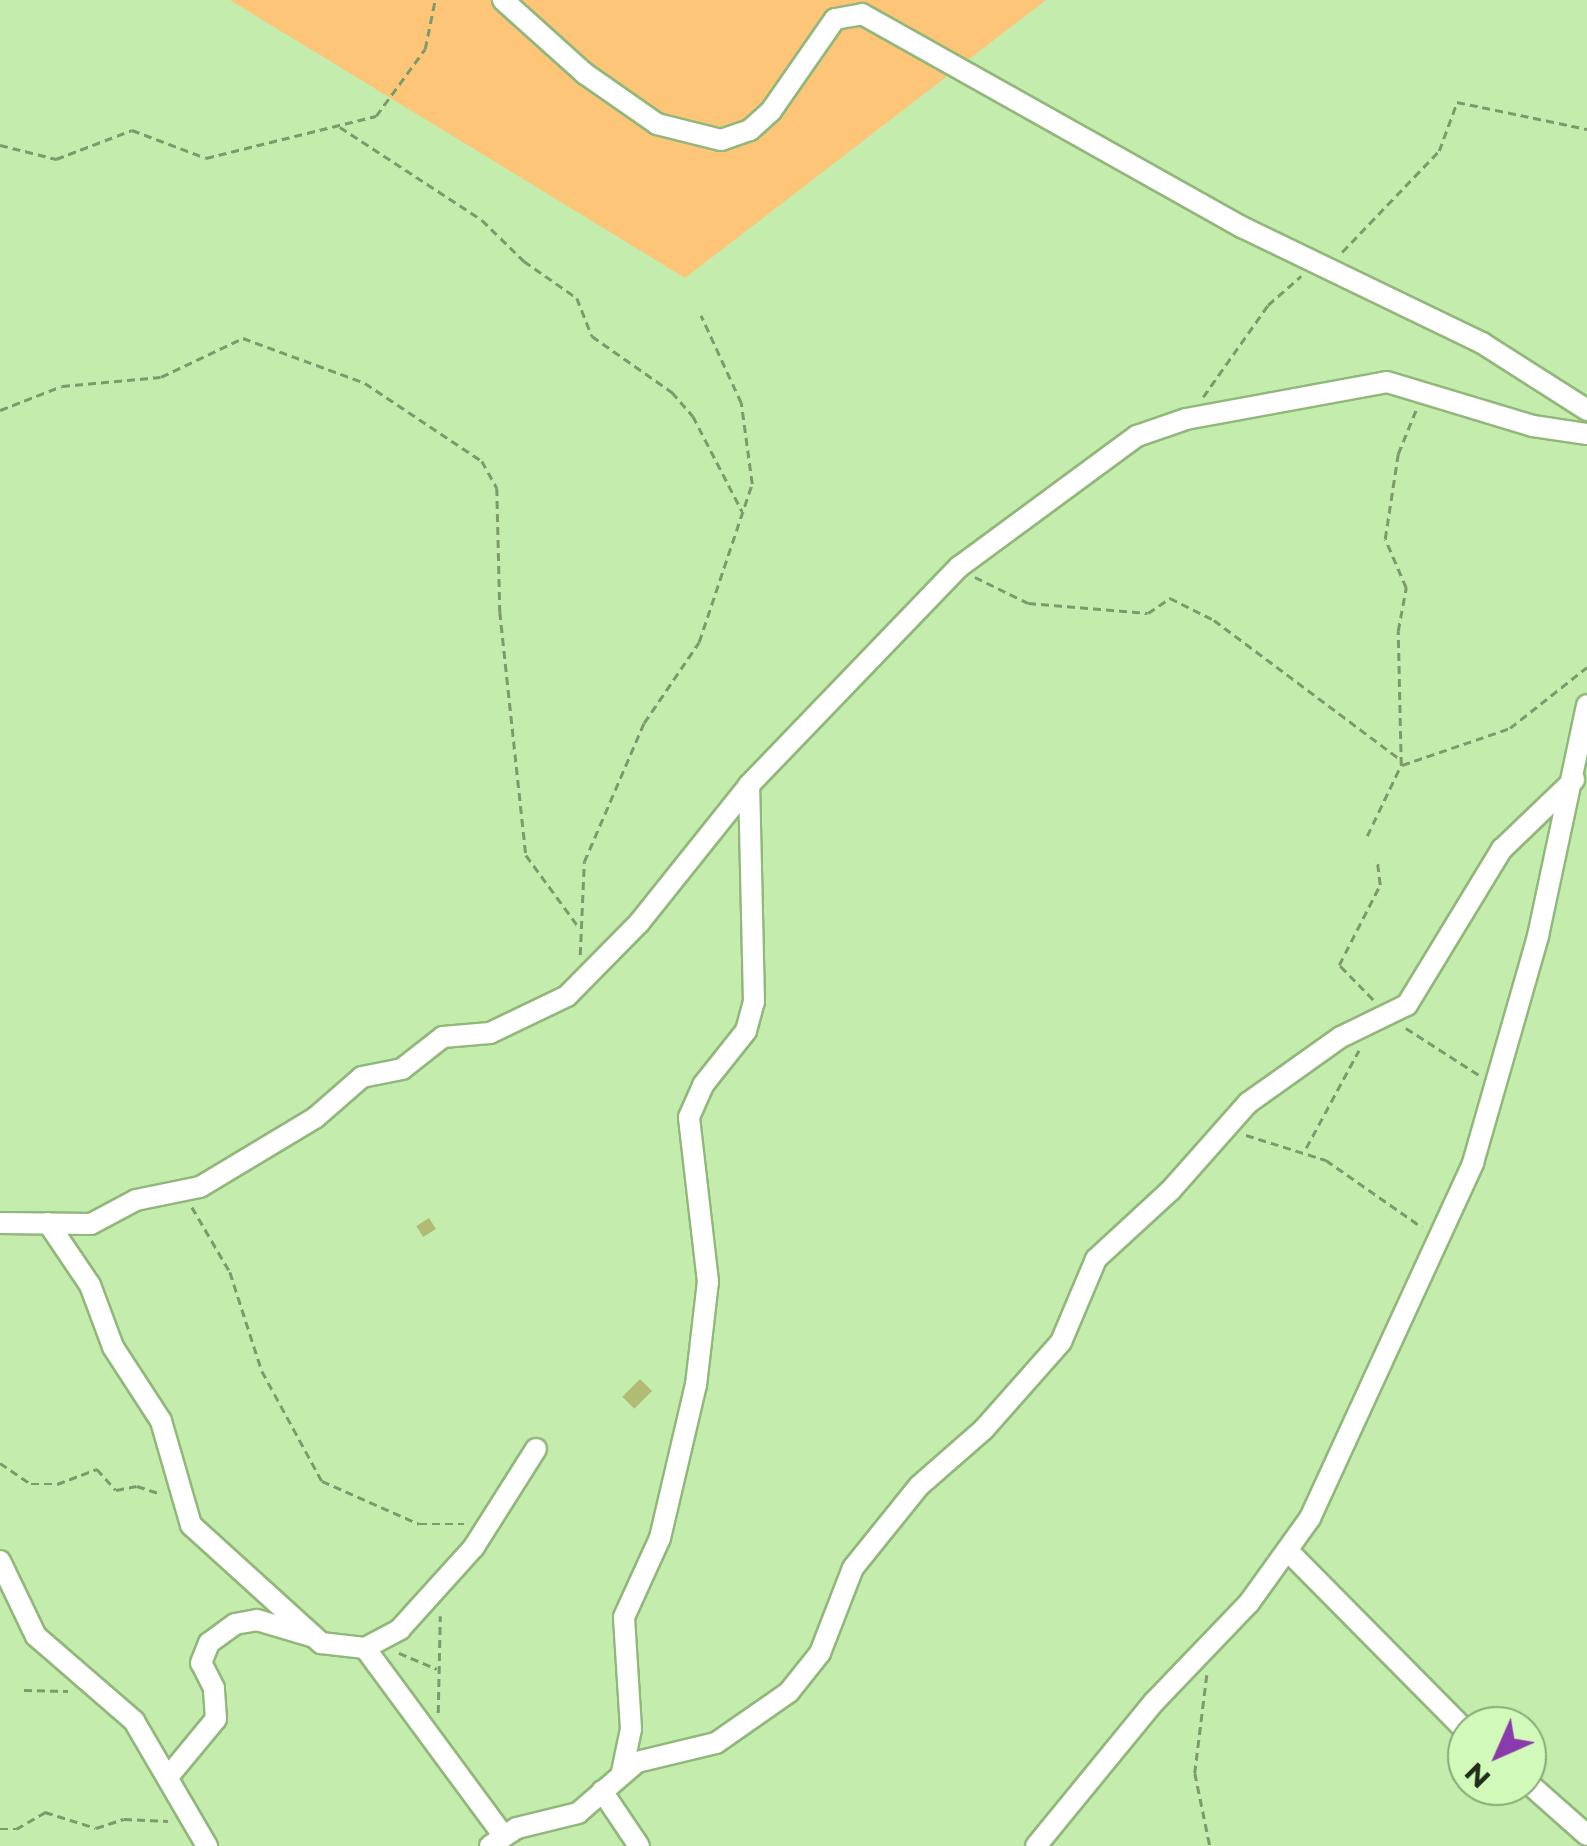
<!DOCTYPE html>
<html>
<head>
<meta charset="utf-8">
<style>
  body { margin:0 }
  #map { position:relative; width:1587px; height:1846px; overflow:hidden; background:#c4ecad; font-family:Montserrat,sans-serif }
  div>[style] { position:absolute }
  .green>* { inset:0; background:#fcc578 }
  .building>* { inset:0; background:#b2bb74; transform-origin:0 0 }
  .path>* { height:2.5px; margin-top:-1.25px; transform-origin:0; background:repeating-linear-gradient(90deg,#7d9a6c 0 8px,transparent 0 13px) }
  .roads { filter:drop-shadow(2px 0 #91b77b) drop-shadow(-2px 0 #91b77b) drop-shadow(0 2px #91b77b) drop-shadow(0 -2px #91b77b) }
  .minor>* { height:20px; margin:-10px; padding:0 10px; transform-origin:10px; border-radius:10px; background:#fff }
  span { translate:-50% -50%; white-space:nowrap; text-align:center; line-height:1.15; -webkit-text-stroke:8px #d1f9ba; paint-order:stroke }
  .north { position:absolute; left:1447px; top:1706px; width:100px; height:100px; box-sizing:border-box; background:#d1f9ba; border:2px solid #8aa878; border-radius:50%; rotate:225deg; font-size:28px; font-weight:700; line-height:40px; text-align:center; color:#1f2e16 }
  .north::after { content:''; display:block; margin:auto; width:35px; height:45px; background:#8a3bab; clip-path:polygon(50% 0,100% 100%,50% 72%,0 100%) }
</style>
</head>
<body>
<div id="map">
  <div class="green">
    <i style="clip-path:polygon(230px 0,1046px 0,685px 278px)"></i>
  </div>
  <div class="building">
    <i style="left:429px;top:1218px;width:13px;height:15px;rotate:58deg"></i>
    <i style="left:640px;top:1379px;width:17px;height:25px;rotate:45deg"></i>
  </div>
  <div class="path">
    <i style="left:340px;top:127px;width:170px;rotate:33.2deg"></i>
    <i style="left:482px;top:220px;width:59px;rotate:44.3deg"></i>
    <i style="left:524px;top:261px;width:65px;rotate:34.9deg"></i>
    <i style="left:577px;top:298px;width:41px;rotate:68.5deg"></i>
    <i style="left:592px;top:336px;width:98px;rotate:35deg"></i>
    <i style="left:672px;top:392px;width:32px;rotate:49deg"></i>
    <i style="left:693px;top:416px;width:107px;rotate:62.7deg"></i>
    <i style="left:0;top:145px;width:58px;rotate:14deg"></i>
    <i style="left:56px;top:159px;width:81px;rotate:-20.9deg"></i>
    <i style="left:132px;top:130px;width:79px;rotate:20.7deg"></i>
    <i style="left:206px;top:158px;width:175px;rotate:-13.9deg"></i>
    <i style="left:376px;top:116px;width:83px;rotate:-53.8deg"></i>
    <i style="left:425px;top:49px;width:50px;rotate:-78.5deg"></i>
    <i style="left:1342px;top:252px;width:140px;rotate:-46.2deg"></i>
    <i style="left:1439px;top:151px;width:52px;rotate:-69.8deg"></i>
    <i style="left:1457px;top:102px;width:133px;rotate:11.7deg"></i>
    <i style="left:1203px;top:397px;width:113px;rotate:-54.8deg"></i>
    <i style="left:1268px;top:305px;width:44px;rotate:-41.3deg"></i>
    <i style="left:0;top:410px;width:66px;rotate:-21.2deg"></i>
    <i style="left:62px;top:386px;width:99px;rotate:-5.2deg"></i>
    <i style="left:161px;top:377px;width:91px;rotate:-25.4deg"></i>
    <i style="left:243px;top:338px;width:130px;rotate:20.2deg"></i>
    <i style="left:365px;top:383px;width:141px;rotate:33.7deg"></i>
    <i style="left:482px;top:461px;width:31px;rotate:61deg"></i>
    <i style="left:497px;top:488px;width:124px;rotate:88.6deg"></i>
    <i style="left:500px;top:612px;width:244px;rotate:83.9deg"></i>
    <i style="left:526px;top:855px;width:88px;rotate:53.8deg"></i>
    <i style="left:975px;top:577px;width:59px;rotate:26.1deg"></i>
    <i style="left:1028px;top:603px;width:120px;rotate:4.8deg"></i>
    <i style="left:1148px;top:613px;width:27px;rotate:-34deg"></i>
    <i style="left:1170px;top:598px;width:49px;rotate:26.6deg"></i>
    <i style="left:1214px;top:620px;width:234px;rotate:36.8deg"></i>
    <i style="left:1402px;top:765px;width:114px;rotate:-18.9deg"></i>
    <i style="left:1510px;top:728px;width:98px;rotate:-38.4deg"></i>
    <i style="left:1367px;top:836px;width:79px;rotate:-64.4deg"></i>
    <i style="left:1401px;top:765px;width:134px;rotate:-91.3deg"></i>
    <i style="left:1398px;top:631px;width:44px;rotate:-79.5deg"></i>
    <i style="left:1406px;top:588px;width:53px;rotate:-113.2deg"></i>
    <i style="left:1385px;top:539px;width:86px;rotate:-81.3deg"></i>
    <i style="left:1398px;top:454px;width:48px;rotate:-67.8deg"></i>
    <i style="left:580px;top:955px;width:93px;rotate:-87.5deg"></i>
    <i style="left:584px;top:862px;width:151px;rotate:-66.7deg"></i>
    <i style="left:644px;top:723px;width:98px;rotate:-55.8deg"></i>
    <i style="left:699px;top:642px;width:167px;rotate:-71.5deg"></i>
    <i style="left:752px;top:484px;width:82px;rotate:-97.7deg"></i>
    <i style="left:741px;top:403px;width:96px;rotate:-114.7deg"></i>
    <i style="left:1373px;top:1000px;width:49px;rotate:-134.2deg"></i>
    <i style="left:1339px;top:965px;width:90px;rotate:-62.9deg"></i>
    <i style="left:1380px;top:885px;width:26px;rotate:-97deg"></i>
    <i style="left:1406px;top:1028px;width:87px;rotate:32.8deg"></i>
    <i style="left:1246px;top:1135px;width:84px;rotate:17.4deg"></i>
    <i style="left:1326px;top:1160px;width:117px;rotate:34.9deg"></i>
    <i style="left:1306px;top:1148px;width:111px;rotate:-61.6deg"></i>
    <i style="left:192px;top:1207px;width:75px;rotate:59.7deg"></i>
    <i style="left:230px;top:1272px;width:104px;rotate:72.1deg"></i>
    <i style="left:262px;top:1371px;width:125px;rotate:61.4deg"></i>
    <i style="left:322px;top:1481px;width:106px;rotate:23.9deg"></i>
    <i style="left:419px;top:1524px;width:45px"></i>
    <i style="left:0;top:1463px;width:37px;rotate:34deg"></i>
    <i style="left:31px;top:1484px;width:26px"></i>
    <i style="left:57px;top:1484px;width:43px;rotate:-20.6deg"></i>
    <i style="left:97px;top:1469px;width:28px;rotate:48deg"></i>
    <i style="left:116px;top:1490px;width:21px;rotate:-11deg"></i>
    <i style="left:137px;top:1486px;width:25px;rotate:18deg"></i>
    <i style="left:399px;top:1653px;width:41px;rotate:22.8deg"></i>
    <i style="left:1207px;top:1675px;width:99px;rotate:97deg"></i>
    <i style="left:1195px;top:1773px;width:75px;rotate:78.4deg"></i>
    <i style="left:24px;top:1690px;width:44px;rotate:1.3deg"></i>
    <i style="left:438px;top:1713px;width:97px;rotate:-88.8deg"></i>
    <i style="left:0;top:1829px;width:16px"></i>
    <i style="left:16px;top:1829px;width:34px;rotate:-30deg"></i>
    <i style="left:45px;top:1812px;width:53px;rotate:17.4deg"></i>
    <i style="left:96px;top:1828px;width:29px;rotate:-18deg"></i>
    <i style="left:124px;top:1819px;width:44px;rotate:2.6deg"></i>
  </div>
  <div class="roads">
    <div class="minor">
      <i style="left:503px;top:0;width:109px;rotate:42deg"></i>
      <i style="left:584px;top:73px;width:89px;rotate:34.9deg"></i>
      <i style="left:657px;top:124px;width:66px;rotate:14deg"></i>
      <i style="left:721px;top:140px;width:31px;rotate:-19deg"></i>
      <i style="left:750px;top:130px;width:28px;rotate:-42deg"></i>
      <i style="left:771px;top:111px;width:112px;rotate:-55.2deg"></i>
      <i style="left:835px;top:19px;width:27px;rotate:-10deg"></i>
      <i style="left:862px;top:14px;width:436px;rotate:29.3deg"></i>
      <i style="left:1242px;top:227px;width:267px;rotate:25.8deg"></i>
      <i style="left:1482px;top:343px;width:125px;rotate:32.5deg"></i>
      <i style="left:0;top:1223px;width:91px;rotate:0.6deg"></i>
      <i style="left:91px;top:1224px;width:51px;rotate:-28.1deg"></i>
      <i style="left:136px;top:1200px;width:65px;rotate:-11.5deg"></i>
      <i style="left:200px;top:1187px;width:134px;rotate:-31deg"></i>
      <i style="left:315px;top:1118px;width:62px;rotate:-41.1deg"></i>
      <i style="left:362px;top:1077px;width:41px;rotate:-11.3deg"></i>
      <i style="left:402px;top:1069px;width:52px;rotate:-38deg"></i>
      <i style="left:443px;top:1037px;width:47px;rotate:-4.9deg"></i>
      <i style="left:490px;top:1033px;width:85px;rotate:-25.7deg"></i>
      <i style="left:567px;top:996px;width:103px;rotate:-45.4deg"></i>
      <i style="left:639px;top:923px;width:176px;rotate:-51.4deg"></i>
      <i style="left:749px;top:785px;width:303px;rotate:-46.1deg"></i>
      <i style="left:959px;top:567px;width:221px;rotate:-36.4deg"></i>
      <i style="left:1137px;top:436px;width:52px;rotate:-19.1deg"></i>
      <i style="left:1186px;top:419px;width:204px;rotate:-10.4deg"></i>
      <i style="left:1387px;top:382px;width:152px;rotate:16.8deg"></i>
      <i style="left:1533px;top:426px;width:55px;rotate:8.4deg"></i>
      <i style="left:48px;top:1223px;width:75px;rotate:55.9deg"></i>
      <i style="left:90px;top:1285px;width:66px;rotate:69.6deg"></i>
      <i style="left:113px;top:1347px;width:88px;rotate:57deg"></i>
      <i style="left:161px;top:1421px;width:108px;rotate:73.9deg"></i>
      <i style="left:191px;top:1525px;width:176px;rotate:42.2deg"></i>
      <i style="left:321px;top:1643px;width:44px;rotate:6.5deg"></i>
      <i style="left:365px;top:1648px;width:231px;rotate:53.6deg"></i>
      <i style="left:1290px;top:1553px;width:252px;rotate:45.3deg"></i>
      <i style="left:0;top:1561px;width:83px;rotate:64.4deg"></i>
      <i style="left:36px;top:1636px;width:130px;rotate:40.9deg"></i>
      <i style="left:134px;top:1721px;width:145px;rotate:59.7deg"></i>
      <i style="left:365px;top:1648px;width:40px;rotate:-28deg"></i>
      <i style="left:400px;top:1629px;width:110px;rotate:-47.9deg"></i>
      <i style="left:474px;top:1547px;width:116px;rotate:-57.7deg"></i>
      <i style="left:622px;top:1772px;width:44px;rotate:-78.2deg"></i>
      <i style="left:631px;top:1729px;width:112px;rotate:-93.6deg"></i>
      <i style="left:624px;top:1617px;width:87px;rotate:-65.5deg"></i>
      <i style="left:660px;top:1538px;width:157px;rotate:-76.8deg"></i>
      <i style="left:696px;top:1385px;width:104px;rotate:-83.4deg"></i>
      <i style="left:708px;top:1282px;width:166px;rotate:-96.6deg"></i>
      <i style="left:689px;top:1117px;width:35px;rotate:-66deg"></i>
      <i style="left:703px;top:1085px;width:69px;rotate:-51.5deg"></i>
      <i style="left:746px;top:1031px;width:30px;rotate:-75deg"></i>
      <i style="left:754px;top:1002px;width:217px;rotate:-91.3deg"></i>
      <i style="left:168px;top:1777px;width:75px;rotate:-50.4deg"></i>
      <i style="left:216px;top:1719px;width:31px;rotate:-94deg"></i>
      <i style="left:214px;top:1688px;width:28px;rotate:-117deg"></i>
      <i style="left:201px;top:1663px;width:22px;rotate:-68deg"></i>
      <i style="left:209px;top:1643px;width:32px;rotate:-36deg"></i>
      <i style="left:235px;top:1624px;width:22px;rotate:-10deg"></i>
      <i style="left:257px;top:1620px;width:59px;rotate:16.6deg"></i>
      <i style="left:1527px;top:1782px;width:80px;rotate:41.5deg"></i>
      <i style="left:602px;top:1791px;width:66px;rotate:56.1deg"></i>
      <i style="left:490px;top:1846px;width:32px;rotate:-34deg"></i>
      <i style="left:517px;top:1828px;width:63px;rotate:-13.8deg"></i>
      <i style="left:578px;top:1813px;width:78px;rotate:-40.8deg"></i>
      <i style="left:637px;top:1762px;width:81px;rotate:-13.5deg"></i>
      <i style="left:716px;top:1743px;width:89px;rotate:-34.9deg"></i>
      <i style="left:789px;top:1692px;width:50px;rotate:-51.5deg"></i>
      <i style="left:820px;top:1653px;width:91px;rotate:-68.8deg"></i>
      <i style="left:853px;top:1568px;width:105px;rotate:-51.2deg"></i>
      <i style="left:919px;top:1486px;width:86px;rotate:-41.2deg"></i>
      <i style="left:984px;top:1429px;width:116px;rotate:-48.5deg"></i>
      <i style="left:1061px;top:1342px;width:90px;rotate:-67.1deg"></i>
      <i style="left:1096px;top:1259px;width:102px;rotate:-42.6deg"></i>
      <i style="left:1171px;top:1190px;width:116px;rotate:-48.5deg"></i>
      <i style="left:1248px;top:1103px;width:114px;rotate:-35.4deg"></i>
      <i style="left:1341px;top:1037px;width:73px;rotate:-25.9deg"></i>
      <i style="left:1407px;top:1005px;width:183px;rotate:-58.7deg"></i>
      <i style="left:1502px;top:849px;width:100px;rotate:-43.8deg"></i>
      <i style="left:1036px;top:1846px;width:186px;rotate:-50.7deg"></i>
      <i style="left:1154px;top:1702px;width:137px;rotate:-46.2deg"></i>
      <i style="left:1249px;top:1603px;width:105px;rotate:-54.3deg"></i>
      <i style="left:1310px;top:1518px;width:391px;rotate:-65.3deg"></i>
      <i style="left:1473px;top:1163px;width:236px;rotate:-74deg"></i>
      <i style="left:1538px;top:936px;width:236px;rotate:-78deg"></i>
    </div>
  </div>
  <div class="north">N</div>
</div>
</body>
</html>
